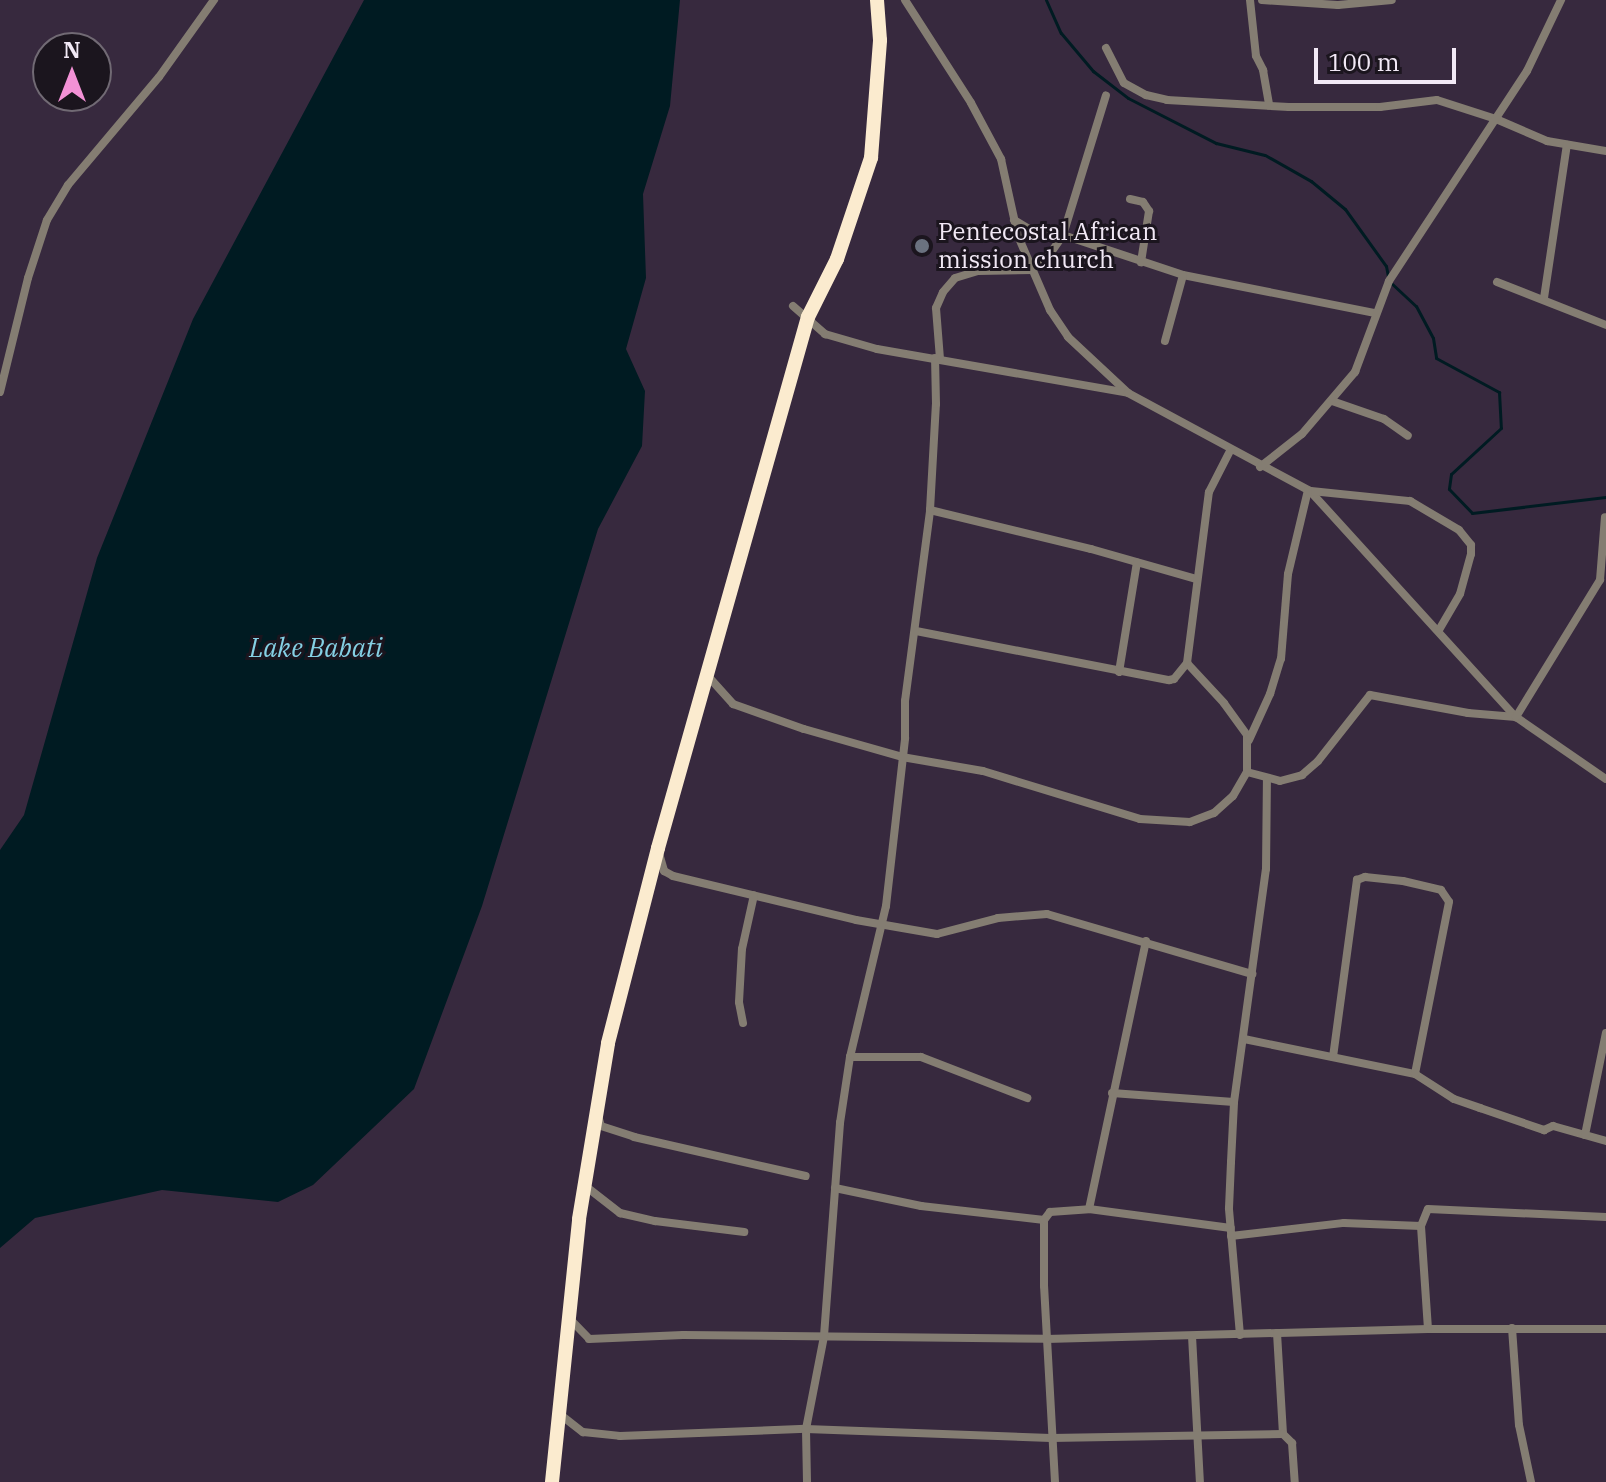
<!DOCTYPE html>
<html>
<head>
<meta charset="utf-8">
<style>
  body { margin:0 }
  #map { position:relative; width:1606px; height:1482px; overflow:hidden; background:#37293e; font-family:"IBM Plex Serif",serif }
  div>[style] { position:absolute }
  .water>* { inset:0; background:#001b22 }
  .stream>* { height:3px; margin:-1.5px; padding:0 1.5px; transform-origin:1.5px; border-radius:1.5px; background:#001b22 }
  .street>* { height:8px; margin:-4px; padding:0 4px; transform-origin:4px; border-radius:4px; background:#847d72 }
  .highway>* { height:14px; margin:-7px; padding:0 7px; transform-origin:7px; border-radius:7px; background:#fbebcf }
  .dots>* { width:22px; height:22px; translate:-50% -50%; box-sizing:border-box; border:4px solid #1b151e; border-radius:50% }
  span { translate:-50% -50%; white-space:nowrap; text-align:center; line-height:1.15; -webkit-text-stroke:6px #1b151e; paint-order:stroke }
  .poi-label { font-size:24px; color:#f2e9f6 }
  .left { translate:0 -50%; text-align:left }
  .water-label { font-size:26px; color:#85d0e4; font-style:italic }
  .north { position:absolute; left:32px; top:32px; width:80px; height:80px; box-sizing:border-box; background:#1b151e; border:2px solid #716a74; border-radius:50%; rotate:0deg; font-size:22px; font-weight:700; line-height:32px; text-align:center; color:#f2e9f6 }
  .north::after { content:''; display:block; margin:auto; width:28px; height:36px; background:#f391d6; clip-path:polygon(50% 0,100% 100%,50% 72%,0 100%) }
  .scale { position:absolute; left:1314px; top:48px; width:142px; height:36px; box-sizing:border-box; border:4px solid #f2e9f6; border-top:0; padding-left:10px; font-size:24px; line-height:28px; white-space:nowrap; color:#f2e9f6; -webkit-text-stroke:6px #1b151e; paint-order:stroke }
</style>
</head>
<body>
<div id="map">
  <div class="water">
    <i style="clip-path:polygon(364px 0,680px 0,670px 106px,643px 194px,646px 278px,626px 349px,645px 391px,642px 446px,598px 529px,482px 906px,414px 1089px,313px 1185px,278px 1202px,162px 1190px,35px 1218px,0 1248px,0 850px,24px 815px,97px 558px,193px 319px)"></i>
  </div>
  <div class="stream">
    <i style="left:1046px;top:0;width:36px;rotate:66deg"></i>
    <i style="left:1061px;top:33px;width:50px;rotate:49.9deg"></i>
    <i style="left:1093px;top:71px;width:44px;rotate:37.6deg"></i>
    <i style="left:1128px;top:98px;width:99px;rotate:27.1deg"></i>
    <i style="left:1216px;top:143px;width:50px;rotate:13.8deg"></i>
    <i style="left:1265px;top:155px;width:53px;rotate:29.5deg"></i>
    <i style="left:1311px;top:181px;width:44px;rotate:39.5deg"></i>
    <i style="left:1345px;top:209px;width:70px;rotate:54.3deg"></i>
    <i style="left:1386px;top:266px;width:15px;rotate:79deg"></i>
    <i style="left:1389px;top:281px;width:37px;rotate:43deg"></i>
    <i style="left:1416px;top:306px;width:36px;rotate:62deg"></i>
    <i style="left:1433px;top:338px;width:20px;rotate:81deg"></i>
    <i style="left:1436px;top:358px;width:72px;rotate:28.4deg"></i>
    <i style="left:1499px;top:392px;width:36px;rotate:87deg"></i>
    <i style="left:1501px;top:428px;width:68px;rotate:137.4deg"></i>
    <i style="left:1451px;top:474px;width:15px;rotate:98deg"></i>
    <i style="left:1449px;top:489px;width:33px;rotate:46deg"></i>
    <i style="left:1472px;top:513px;width:135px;rotate:-6.8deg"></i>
  </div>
  <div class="street">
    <i style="left:905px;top:0;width:122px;rotate:57.3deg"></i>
    <i style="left:971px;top:103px;width:64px;rotate:61.8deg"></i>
    <i style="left:1001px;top:159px;width:79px;rotate:77.6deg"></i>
    <i style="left:1018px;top:236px;width:81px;rotate:66.6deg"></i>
    <i style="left:1050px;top:310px;width:32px;rotate:56deg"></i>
    <i style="left:1068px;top:337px;width:81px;rotate:43deg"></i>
    <i style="left:1250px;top:0;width:56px;rotate:83.9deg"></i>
    <i style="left:1256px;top:56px;width:16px;rotate:63deg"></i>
    <i style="left:1263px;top:70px;width:36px;rotate:80deg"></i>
    <i style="left:1262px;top:0;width:76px;rotate:3.8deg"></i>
    <i style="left:1338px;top:5px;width:54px;rotate:-5.3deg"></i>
    <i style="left:1106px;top:48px;width:39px;rotate:63deg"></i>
    <i style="left:1124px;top:83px;width:25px;rotate:29deg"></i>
    <i style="left:1146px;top:95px;width:22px;rotate:13deg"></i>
    <i style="left:1167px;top:100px;width:122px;rotate:3.3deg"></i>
    <i style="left:1289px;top:107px;width:91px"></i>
    <i style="left:1380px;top:107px;width:57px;rotate:-7deg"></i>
    <i style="left:1437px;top:100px;width:62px;rotate:17.9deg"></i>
    <i style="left:1496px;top:119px;width:56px;rotate:23.3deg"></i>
    <i style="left:1547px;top:141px;width:60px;rotate:9.6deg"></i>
    <i style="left:1130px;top:199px;width:13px;rotate:13deg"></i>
    <i style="left:1143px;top:202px;width:11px;rotate:56deg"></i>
    <i style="left:1149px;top:211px;width:52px;rotate:98.9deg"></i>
    <i style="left:1014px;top:220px;width:17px;rotate:31deg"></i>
    <i style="left:1029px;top:229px;width:35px;rotate:10deg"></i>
    <i style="left:1063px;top:235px;width:126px;rotate:18.4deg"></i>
    <i style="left:1183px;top:275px;width:196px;rotate:11.2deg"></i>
    <i style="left:1032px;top:269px;width:15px;rotate:-32deg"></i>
    <i style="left:1045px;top:261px;width:32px;rotate:-55deg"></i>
    <i style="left:1063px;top:235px;width:146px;rotate:-72.9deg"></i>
    <i style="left:1497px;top:282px;width:117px;rotate:21.5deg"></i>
    <i style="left:1544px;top:298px;width:155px;rotate:-81.5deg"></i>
    <i style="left:793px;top:306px;width:43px;rotate:41.2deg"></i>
    <i style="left:825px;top:334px;width:54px;rotate:16.1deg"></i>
    <i style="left:877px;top:349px;width:255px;rotate:9.9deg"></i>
    <i style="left:1128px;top:393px;width:207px;rotate:28.3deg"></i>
    <i style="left:1310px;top:491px;width:306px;rotate:47.7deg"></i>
    <i style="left:1516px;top:717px;width:109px;rotate:34.6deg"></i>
    <i style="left:1165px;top:341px;width:68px;rotate:-74.7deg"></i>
    <i style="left:940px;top:359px;width:51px;rotate:-94.5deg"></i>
    <i style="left:936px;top:308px;width:17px;rotate:-66deg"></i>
    <i style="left:943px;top:292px;width:18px;rotate:-49deg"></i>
    <i style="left:955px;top:278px;width:24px;rotate:-17deg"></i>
    <i style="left:978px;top:271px;width:55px;rotate:-1deg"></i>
    <i style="left:0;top:392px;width:117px;rotate:-76.2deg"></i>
    <i style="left:28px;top:278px;width:61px;rotate:-71.9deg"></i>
    <i style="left:47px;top:220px;width:41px;rotate:-59deg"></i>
    <i style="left:68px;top:185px;width:141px;rotate:-49.9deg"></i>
    <i style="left:159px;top:77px;width:95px;rotate:-54.5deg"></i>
    <i style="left:1332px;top:401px;width:55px;rotate:19.1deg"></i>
    <i style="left:1384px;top:419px;width:29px;rotate:35deg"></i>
    <i style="left:1260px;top:467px;width:53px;rotate:-38.2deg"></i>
    <i style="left:1302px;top:434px;width:82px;rotate:-49.5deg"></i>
    <i style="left:1355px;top:372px;width:97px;rotate:-69.5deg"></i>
    <i style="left:1389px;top:281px;width:251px;rotate:-56.7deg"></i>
    <i style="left:1527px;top:71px;width:79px;rotate:-64.4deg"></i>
    <i style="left:1311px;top:491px;width:100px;rotate:5.8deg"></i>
    <i style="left:1410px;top:501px;width:57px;rotate:30.6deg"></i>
    <i style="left:1459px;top:530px;width:19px;rotate:51deg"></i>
    <i style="left:1471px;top:545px;width:9px;rotate:90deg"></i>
    <i style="left:1471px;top:554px;width:41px;rotate:105.4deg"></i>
    <i style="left:1460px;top:594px;width:42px;rotate:120.3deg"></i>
    <i style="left:930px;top:510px;width:166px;rotate:13.6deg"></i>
    <i style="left:1091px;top:549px;width:109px;rotate:15.9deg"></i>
    <i style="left:916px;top:631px;width:258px;rotate:11deg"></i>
    <i style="left:1169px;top:680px;width:5px;rotate:-11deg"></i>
    <i style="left:1174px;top:679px;width:21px;rotate:-51deg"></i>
    <i style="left:1119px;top:672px;width:111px;rotate:-80.7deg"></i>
    <i style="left:707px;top:675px;width:39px;rotate:48deg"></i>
    <i style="left:733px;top:704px;width:75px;rotate:19.4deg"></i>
    <i style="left:804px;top:729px;width:102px;rotate:15.9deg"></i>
    <i style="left:902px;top:757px;width:82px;rotate:9.8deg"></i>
    <i style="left:983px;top:771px;width:164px;rotate:17deg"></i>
    <i style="left:1140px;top:819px;width:50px;rotate:3.4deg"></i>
    <i style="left:1190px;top:822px;width:26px;rotate:-21deg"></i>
    <i style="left:1214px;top:813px;width:25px;rotate:-42deg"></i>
    <i style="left:1233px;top:796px;width:28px;rotate:-60deg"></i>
    <i style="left:1247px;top:772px;width:37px;rotate:-90deg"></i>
    <i style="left:1247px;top:735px;width:39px;rotate:-126deg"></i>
    <i style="left:1224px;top:703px;width:54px;rotate:-132.8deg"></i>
    <i style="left:1187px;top:663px;width:172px;rotate:-82.7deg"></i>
    <i style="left:1209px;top:492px;width:48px;rotate:-62.9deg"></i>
    <i style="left:1249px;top:740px;width:51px;rotate:-65.5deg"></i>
    <i style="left:1270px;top:694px;width:37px;rotate:-73deg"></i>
    <i style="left:1281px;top:659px;width:85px;rotate:-85.3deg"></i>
    <i style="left:1288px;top:574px;width:86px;rotate:-76.6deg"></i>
    <i style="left:1247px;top:772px;width:34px;rotate:15deg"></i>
    <i style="left:1280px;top:781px;width:23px;rotate:-15deg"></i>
    <i style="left:1302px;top:775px;width:21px;rotate:-41deg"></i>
    <i style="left:1318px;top:761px;width:84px;rotate:-51.8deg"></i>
    <i style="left:1370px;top:695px;width:100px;rotate:10.4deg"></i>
    <i style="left:1468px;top:713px;width:48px;rotate:4.8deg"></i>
    <i style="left:1516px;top:717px;width:161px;rotate:-58.5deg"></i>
    <i style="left:1600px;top:580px;width:63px;rotate:-85.5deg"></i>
    <i style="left:659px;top:853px;width:19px;rotate:74deg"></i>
    <i style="left:664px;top:871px;width:10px;rotate:29deg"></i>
    <i style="left:673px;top:876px;width:188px;rotate:13.5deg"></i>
    <i style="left:856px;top:920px;width:82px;rotate:9.8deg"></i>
    <i style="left:937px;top:934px;width:63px;rotate:-14.7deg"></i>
    <i style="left:998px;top:918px;width:49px;rotate:-4.7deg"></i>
    <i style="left:1047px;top:914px;width:214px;rotate:16.3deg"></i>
    <i style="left:743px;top:1023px;width:21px;rotate:-101deg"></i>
    <i style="left:739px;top:1002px;width:53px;rotate:-86.8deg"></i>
    <i style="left:742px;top:949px;width:55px;rotate:-77.5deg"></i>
    <i style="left:1244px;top:1039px;width:175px;rotate:11.6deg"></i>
    <i style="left:1415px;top:1074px;width:46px;rotate:32.7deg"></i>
    <i style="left:1454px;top:1099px;width:28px;rotate:19deg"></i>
    <i style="left:1480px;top:1108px;width:68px;rotate:19deg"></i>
    <i style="left:1544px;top:1130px;width:10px;rotate:-24deg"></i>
    <i style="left:1553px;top:1126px;width:55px;rotate:15.8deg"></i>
    <i style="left:850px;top:1057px;width:71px"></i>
    <i style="left:921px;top:1057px;width:114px;rotate:21.1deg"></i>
    <i style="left:1333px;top:1057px;width:179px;rotate:-82.3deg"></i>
    <i style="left:1357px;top:880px;width:9px;rotate:-21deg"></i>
    <i style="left:1365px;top:877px;width:38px;rotate:6deg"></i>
    <i style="left:1403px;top:881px;width:39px;rotate:13deg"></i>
    <i style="left:1441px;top:890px;width:14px;rotate:56deg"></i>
    <i style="left:1449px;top:902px;width:175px;rotate:101.2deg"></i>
    <i style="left:1112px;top:1093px;width:122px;rotate:4.2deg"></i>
    <i style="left:599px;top:1119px;width:7px;rotate:74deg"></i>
    <i style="left:601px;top:1126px;width:35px;rotate:18deg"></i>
    <i style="left:634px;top:1137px;width:176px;rotate:12.8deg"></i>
    <i style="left:1585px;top:1135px;width:104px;rotate:-78.4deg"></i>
    <i style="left:584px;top:1185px;width:46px;rotate:37.9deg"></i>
    <i style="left:620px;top:1213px;width:36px;rotate:13deg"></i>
    <i style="left:655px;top:1221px;width:90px;rotate:7deg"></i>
    <i style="left:835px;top:1188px;width:88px;rotate:11.8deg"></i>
    <i style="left:921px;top:1206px;width:124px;rotate:6.5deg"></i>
    <i style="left:1089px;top:1209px;width:274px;rotate:-78deg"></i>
    <i style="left:1231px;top:1236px;width:114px;rotate:-6.6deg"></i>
    <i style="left:1344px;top:1223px;width:77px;rotate:2.2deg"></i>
    <i style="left:568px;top:1317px;width:30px;rotate:46deg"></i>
    <i style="left:589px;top:1339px;width:94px;rotate:-2.4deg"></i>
    <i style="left:683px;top:1335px;width:363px;rotate:0.6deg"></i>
    <i style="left:1046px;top:1339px;width:382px;rotate:-1.5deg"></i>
    <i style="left:1428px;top:1329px;width:178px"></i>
    <i style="left:1512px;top:1328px;width:97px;rotate:85.9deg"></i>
    <i style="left:1519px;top:1425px;width:58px;rotate:78.1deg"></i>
    <i style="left:1428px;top:1329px;width:103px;rotate:-93.9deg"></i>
    <i style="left:1421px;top:1226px;width:18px;rotate:-68deg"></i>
    <i style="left:1428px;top:1209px;width:178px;rotate:2.6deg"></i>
    <i style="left:1277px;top:1333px;width:101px;rotate:86.6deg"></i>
    <i style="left:1240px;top:1335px;width:127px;rotate:-95deg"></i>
    <i style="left:1229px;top:1208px;width:46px;rotate:-87.5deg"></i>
    <i style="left:1231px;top:1162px;width:60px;rotate:-87.1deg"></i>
    <i style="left:1234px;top:1102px;width:235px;rotate:-82.2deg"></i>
    <i style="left:1266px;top:869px;width:89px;rotate:-89.4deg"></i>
    <i style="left:1192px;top:1336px;width:146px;rotate:86.9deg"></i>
    <i style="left:557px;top:1412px;width:33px;rotate:38deg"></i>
    <i style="left:583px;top:1432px;width:37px;rotate:6deg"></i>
    <i style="left:620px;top:1436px;width:186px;rotate:-2.2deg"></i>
    <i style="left:806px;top:1429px;width:245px;rotate:2.1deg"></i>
    <i style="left:1051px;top:1438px;width:232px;rotate:-1deg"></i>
    <i style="left:1283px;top:1434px;width:13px;rotate:45deg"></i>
    <i style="left:1292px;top:1443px;width:39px;rotate:86deg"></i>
    <i style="left:807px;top:1482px;width:53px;rotate:-91.1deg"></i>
    <i style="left:806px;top:1429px;width:95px;rotate:-79deg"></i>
    <i style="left:824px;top:1336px;width:214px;rotate:-85.7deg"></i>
    <i style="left:840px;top:1123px;width:67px;rotate:-81.4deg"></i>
    <i style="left:850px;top:1057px;width:155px;rotate:-76.6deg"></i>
    <i style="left:886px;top:906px;width:169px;rotate:-83.5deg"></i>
    <i style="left:905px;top:738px;width:37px;rotate:-90deg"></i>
    <i style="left:905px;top:701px;width:193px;rotate:-82.5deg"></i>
    <i style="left:930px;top:510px;width:106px;rotate:-86.8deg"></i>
    <i style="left:936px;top:404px;width:46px;rotate:-91.2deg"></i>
    <i style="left:1055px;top:1482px;width:196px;rotate:-93.2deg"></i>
    <i style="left:1044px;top:1286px;width:66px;rotate:-90deg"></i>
    <i style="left:1044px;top:1220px;width:10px;rotate:-53deg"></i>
    <i style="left:1050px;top:1212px;width:39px;rotate:-4deg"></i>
    <i style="left:1089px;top:1209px;width:143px;rotate:7.6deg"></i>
  </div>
  <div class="highway">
    <i style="left:552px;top:1482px;width:264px;rotate:-84.1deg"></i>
    <i style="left:579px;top:1219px;width:178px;rotate:-80.6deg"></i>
    <i style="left:608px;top:1043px;width:201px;rotate:-75.6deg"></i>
    <i style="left:658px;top:848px;width:552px;rotate:-74.23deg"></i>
    <i style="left:808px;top:317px;width:65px;rotate:-63.4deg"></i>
    <i style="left:837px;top:259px;width:107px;rotate:-71.4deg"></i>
    <i style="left:871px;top:158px;width:118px;rotate:-85.6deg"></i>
    <i style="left:880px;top:40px;width:40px;rotate:-94.3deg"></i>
  </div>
  <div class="dots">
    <i style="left:922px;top:246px;background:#6b7280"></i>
  </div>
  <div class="poi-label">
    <span class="left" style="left:938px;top:246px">Pentecostal African<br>mission church</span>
  </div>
  <div class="water-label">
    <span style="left:316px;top:648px">Lake Babati</span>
  </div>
  <div class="north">N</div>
  <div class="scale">100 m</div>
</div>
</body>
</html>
